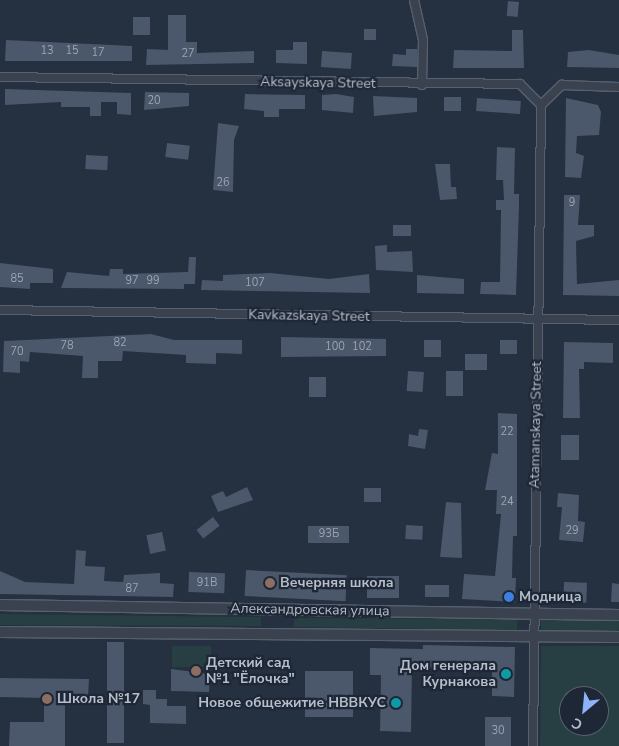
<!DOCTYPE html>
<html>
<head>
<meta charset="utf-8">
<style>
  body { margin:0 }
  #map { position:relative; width:619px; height:746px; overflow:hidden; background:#253041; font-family:"Nunito Sans",sans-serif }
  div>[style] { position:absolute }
  .green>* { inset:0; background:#273e42; transform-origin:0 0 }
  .building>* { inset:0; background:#4b576a; transform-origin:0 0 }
  .roads { filter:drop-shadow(1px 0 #57606e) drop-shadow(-1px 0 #57606e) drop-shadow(0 1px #57606e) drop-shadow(0 -1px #57606e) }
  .minor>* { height:8px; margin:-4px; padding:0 4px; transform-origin:4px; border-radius:4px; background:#3a4250 }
  .tertiary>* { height:10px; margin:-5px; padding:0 5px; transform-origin:5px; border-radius:5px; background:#3a4250 }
  .dots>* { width:14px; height:14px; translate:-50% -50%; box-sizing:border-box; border:2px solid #1e2736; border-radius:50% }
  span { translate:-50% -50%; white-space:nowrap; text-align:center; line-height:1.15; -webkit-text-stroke:4.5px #1e2736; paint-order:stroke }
  .number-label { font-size:11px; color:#9ba4b3 }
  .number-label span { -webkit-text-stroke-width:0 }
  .street-label { font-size:14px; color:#b6becb }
  .poi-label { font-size:14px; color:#b6becb; font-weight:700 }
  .left { translate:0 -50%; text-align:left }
  .right { translate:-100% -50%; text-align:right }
  .north { position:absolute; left:559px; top:686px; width:50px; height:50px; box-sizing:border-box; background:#1e2736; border:1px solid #5b6372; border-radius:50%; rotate:208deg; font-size:14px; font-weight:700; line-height:20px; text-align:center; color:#b6becb }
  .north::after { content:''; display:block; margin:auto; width:18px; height:22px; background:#8db4f9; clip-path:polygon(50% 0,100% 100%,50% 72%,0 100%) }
</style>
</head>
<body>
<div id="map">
  <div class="green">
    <i style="clip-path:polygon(0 614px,261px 617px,261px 626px,0 625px)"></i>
    <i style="clip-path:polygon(294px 618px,517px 619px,517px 630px,294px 627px)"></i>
    <i style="left:541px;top:619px;width:78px;height:11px;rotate:1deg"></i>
    <i style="left:172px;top:646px;width:39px;height:21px"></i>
    <i style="clip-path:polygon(evenodd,541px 646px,619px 646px,619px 746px,540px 746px,541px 646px,569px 696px,599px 696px,599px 726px,569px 726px,569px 696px)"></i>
  </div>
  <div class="building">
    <i style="left:508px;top:1px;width:11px;height:15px;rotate:5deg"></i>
    <i style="clip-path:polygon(168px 15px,186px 15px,186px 42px,197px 42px,197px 53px,254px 51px,254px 63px,146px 65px,147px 49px,168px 50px)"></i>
    <i style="left:133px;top:17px;width:17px;height:18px"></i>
    <i style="left:364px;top:29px;width:12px;height:11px"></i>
    <i style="clip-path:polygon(512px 30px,523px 30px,524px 68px,453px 68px,454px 50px,512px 51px)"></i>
    <i style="clip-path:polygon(6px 40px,132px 46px,132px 61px,5px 61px)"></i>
    <i style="clip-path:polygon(293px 42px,307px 42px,307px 64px,276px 63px,276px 50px,293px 50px)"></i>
    <i style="clip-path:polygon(406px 49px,417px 49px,417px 67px,392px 66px,393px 54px,406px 55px)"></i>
    <i style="clip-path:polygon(589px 50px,619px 55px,619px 68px,567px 67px,568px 52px)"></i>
    <i style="left:322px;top:51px;width:30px;height:16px;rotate:4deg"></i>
    <i style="clip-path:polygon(5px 89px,131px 93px,131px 115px,117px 114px,117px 102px,101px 102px,101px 116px,90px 116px,90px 107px,61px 107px,61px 102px,5px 105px)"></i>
    <i style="clip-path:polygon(145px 92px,189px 93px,189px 106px,144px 110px)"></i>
    <i style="clip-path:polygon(245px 94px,305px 95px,305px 109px,279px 109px,279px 117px,264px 117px,264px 111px,244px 109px)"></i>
    <i style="clip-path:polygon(336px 94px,354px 97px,353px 113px,322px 110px,322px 95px)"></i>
    <i style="clip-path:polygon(373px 96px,417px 98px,417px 112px,374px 116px)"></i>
    <i style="left:444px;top:97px;width:17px;height:14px"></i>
    <i style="left:477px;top:98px;width:44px;height:13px;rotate:4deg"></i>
    <i style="clip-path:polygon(566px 98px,598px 105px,601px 112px,599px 135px,577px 136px,576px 153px,584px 156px,581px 178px,565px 177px)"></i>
    <i style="clip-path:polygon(218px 123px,239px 126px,234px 140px,233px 192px,213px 190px)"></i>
    <i style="left:167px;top:143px;width:23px;height:14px;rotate:7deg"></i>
    <i style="clip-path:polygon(497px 147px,515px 148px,514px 194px,519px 194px,519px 207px,516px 295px,480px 294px,481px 282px,500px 282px,501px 210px,496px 210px,496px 200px,504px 200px,503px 180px,496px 180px)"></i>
    <i style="left:86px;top:155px;width:22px;height:14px;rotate:3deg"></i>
    <i style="clip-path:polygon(435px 164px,450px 164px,451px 187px,456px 187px,457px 199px,440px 200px)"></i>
    <i style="clip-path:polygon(564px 195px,580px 195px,578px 225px,594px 225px,594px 236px,576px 241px,577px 284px,619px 280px,619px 296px,563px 295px)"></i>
    <i style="left:393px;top:225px;width:18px;height:11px"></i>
    <i style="clip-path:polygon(387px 245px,387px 252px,412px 251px,413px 272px,376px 270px,375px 246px)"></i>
    <i style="clip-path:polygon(189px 257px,196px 257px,195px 284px,184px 284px,184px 289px,61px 288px,67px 272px,109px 276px,110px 269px,123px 269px,123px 274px,188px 272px)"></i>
    <i style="clip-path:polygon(0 263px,53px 269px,53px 283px,30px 283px,30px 289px,0 287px)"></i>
    <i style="clip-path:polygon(270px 273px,329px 279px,369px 274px,370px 293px,201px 290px,202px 280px,223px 281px,223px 275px)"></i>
    <i style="clip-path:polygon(417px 275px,464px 279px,464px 294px,417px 293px)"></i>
    <i style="clip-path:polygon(151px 334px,174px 340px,242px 340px,242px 354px,216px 353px,216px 364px,186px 363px,186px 355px,123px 351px,122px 361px,98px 361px,98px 378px,82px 378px,83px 356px,30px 352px,29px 362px,20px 361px,20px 373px,3px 372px,4px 341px)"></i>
    <i style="clip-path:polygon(281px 337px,386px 339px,386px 356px,281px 357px)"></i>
    <i style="left:424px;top:340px;width:17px;height:17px"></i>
    <i style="left:500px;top:340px;width:17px;height:14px"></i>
    <i style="clip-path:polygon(564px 342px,613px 343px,613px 363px,584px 362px,584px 369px,579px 369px,580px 418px,563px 418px)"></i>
    <i style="left:465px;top:354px;width:22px;height:16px"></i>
    <i style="left:408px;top:371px;width:16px;height:20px;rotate:4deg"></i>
    <i style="left:446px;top:371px;width:17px;height:25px"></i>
    <i style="left:326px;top:377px;width:20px;height:17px;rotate:90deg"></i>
    <i style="clip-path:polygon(498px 413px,517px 414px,517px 536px,513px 536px,512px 578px,516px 578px,515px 602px,462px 599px,464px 574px,495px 576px,501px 514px,496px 514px,497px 490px,485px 490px,492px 453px,498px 454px)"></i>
    <i style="clip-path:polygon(419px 429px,428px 430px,425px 449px,408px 446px,409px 434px,418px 436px)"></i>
    <i style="left:561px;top:435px;width:18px;height:25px"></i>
    <i style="clip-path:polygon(247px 487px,253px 500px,218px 512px,211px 496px,223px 491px,226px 497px)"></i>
    <i style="left:364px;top:488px;width:17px;height:14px"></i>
    <i style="clip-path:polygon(558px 493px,579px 495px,578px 521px,585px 522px,583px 542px,559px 540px,562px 507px,557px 507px)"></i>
    <i style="clip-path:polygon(446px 502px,461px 503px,462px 558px,440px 557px)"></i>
    <i style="left:213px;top:517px;width:11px;height:21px;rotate:52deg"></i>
    <i style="left:406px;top:525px;width:17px;height:14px;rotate:3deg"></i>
    <i style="left:308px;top:526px;width:41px;height:17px"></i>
    <i style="left:162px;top:532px;width:19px;height:16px;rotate:78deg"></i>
    <i style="clip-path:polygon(76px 550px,86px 551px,85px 566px,105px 567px,104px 581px,123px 582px,124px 575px,160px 573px,160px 583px,174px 584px,173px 597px,0 594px,0 571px,25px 582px,74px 584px)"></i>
    <i style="left:246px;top:570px;width:101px;height:26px;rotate:3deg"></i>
    <i style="left:189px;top:572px;width:36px;height:20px;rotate:2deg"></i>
    <i style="left:367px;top:576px;width:32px;height:22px"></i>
    <i style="left:564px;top:582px;width:23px;height:20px;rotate:2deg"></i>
    <i style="clip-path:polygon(612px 583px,619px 584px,619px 602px,611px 602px)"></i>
    <i style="left:449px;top:585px;width:12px;height:24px;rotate:90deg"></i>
    <i style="left:107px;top:642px;width:17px;height:101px"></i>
    <i style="clip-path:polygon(423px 645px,515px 647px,514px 697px,492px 696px,492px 669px,412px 667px,411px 732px,380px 731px,381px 675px,370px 675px,370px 648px,423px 649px)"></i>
    <i style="clip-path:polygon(171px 669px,210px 674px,209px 692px,171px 691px)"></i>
    <i style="left:353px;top:671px;width:46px;height:48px;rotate:90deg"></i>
    <i style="clip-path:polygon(0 678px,89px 679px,88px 698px,65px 698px,65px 746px,9px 746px,10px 722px,44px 722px,44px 698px,0 697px)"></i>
    <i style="clip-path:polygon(143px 690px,156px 690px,156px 699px,167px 699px,167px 706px,186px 706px,186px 724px,150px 723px,150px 705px,143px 704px)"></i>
    <i style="left:485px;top:717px;width:26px;height:29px"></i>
  </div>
  <div class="roads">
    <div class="minor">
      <i style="left:414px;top:0;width:41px;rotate:77.3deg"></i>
      <i style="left:423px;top:40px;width:45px;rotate:91.3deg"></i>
      <i style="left:0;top:77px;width:520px;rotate:0.77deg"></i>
      <i style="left:520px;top:84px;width:30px;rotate:45deg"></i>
      <i style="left:541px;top:105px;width:29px;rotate:-44deg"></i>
      <i style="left:562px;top:85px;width:57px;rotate:2deg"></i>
      <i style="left:0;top:310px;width:619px;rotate:0.93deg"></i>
      <i style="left:533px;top:746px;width:641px;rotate:-89.28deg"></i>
    </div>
    <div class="tertiary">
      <i style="left:0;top:605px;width:619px;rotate:0.93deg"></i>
      <i style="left:0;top:632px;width:619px;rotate:0.46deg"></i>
    </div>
  </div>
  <div class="dots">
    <i style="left:270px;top:583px;background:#8d6e63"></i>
    <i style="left:509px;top:597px;background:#3f7fe0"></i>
    <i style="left:196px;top:671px;background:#8d6e63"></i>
    <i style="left:506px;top:674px;background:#0f9aa8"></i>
    <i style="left:47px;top:699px;background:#8d6e63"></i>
    <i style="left:396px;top:703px;background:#0f9aa8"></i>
  </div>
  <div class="number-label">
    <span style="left:47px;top:51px">13</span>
    <span style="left:72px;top:51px">15</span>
    <span style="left:98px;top:53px">17</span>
    <span style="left:188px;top:54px">27</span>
    <span style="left:154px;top:101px">20</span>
    <span style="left:223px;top:183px">26</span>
    <span style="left:572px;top:203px">9</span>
    <span style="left:17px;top:279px">85</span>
    <span style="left:132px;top:281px">97</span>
    <span style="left:153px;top:281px">99</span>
    <span style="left:255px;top:283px">107</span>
    <span style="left:120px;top:343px">82</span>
    <span style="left:67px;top:346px">78</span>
    <span style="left:335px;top:347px">100</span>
    <span style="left:362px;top:347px">102</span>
    <span style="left:17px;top:352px">70</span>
    <span style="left:507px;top:432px">22</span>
    <span style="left:507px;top:502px">24</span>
    <span style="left:572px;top:531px">29</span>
    <span style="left:329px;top:534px">93Б</span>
    <span style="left:207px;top:583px">91В</span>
    <span style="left:132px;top:589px">87</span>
    <span style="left:498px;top:731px">30</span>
  </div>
  <div class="street-label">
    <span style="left:318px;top:83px;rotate:1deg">Aksayskaya Street</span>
    <span style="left:309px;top:316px;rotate:1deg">Kavkazskaya Street</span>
    <span style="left:536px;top:425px;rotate:-89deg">Atamanskaya Street</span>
    <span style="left:310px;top:610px;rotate:1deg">Александровская улица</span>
  </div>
  <div class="poi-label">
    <span class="left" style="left:280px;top:583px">Вечерняя школа</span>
    <span class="left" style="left:519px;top:597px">Модница</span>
    <span class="left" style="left:206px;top:671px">Детский сад<br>№1 "Ёлочка"</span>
    <span class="right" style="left:496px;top:674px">Дом генерала<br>Курнакова</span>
    <span class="left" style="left:57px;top:699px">Школа №17</span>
    <span class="right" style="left:386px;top:703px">Новое общежитие НВВКУС</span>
  </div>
  <div class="north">С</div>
</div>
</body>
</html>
